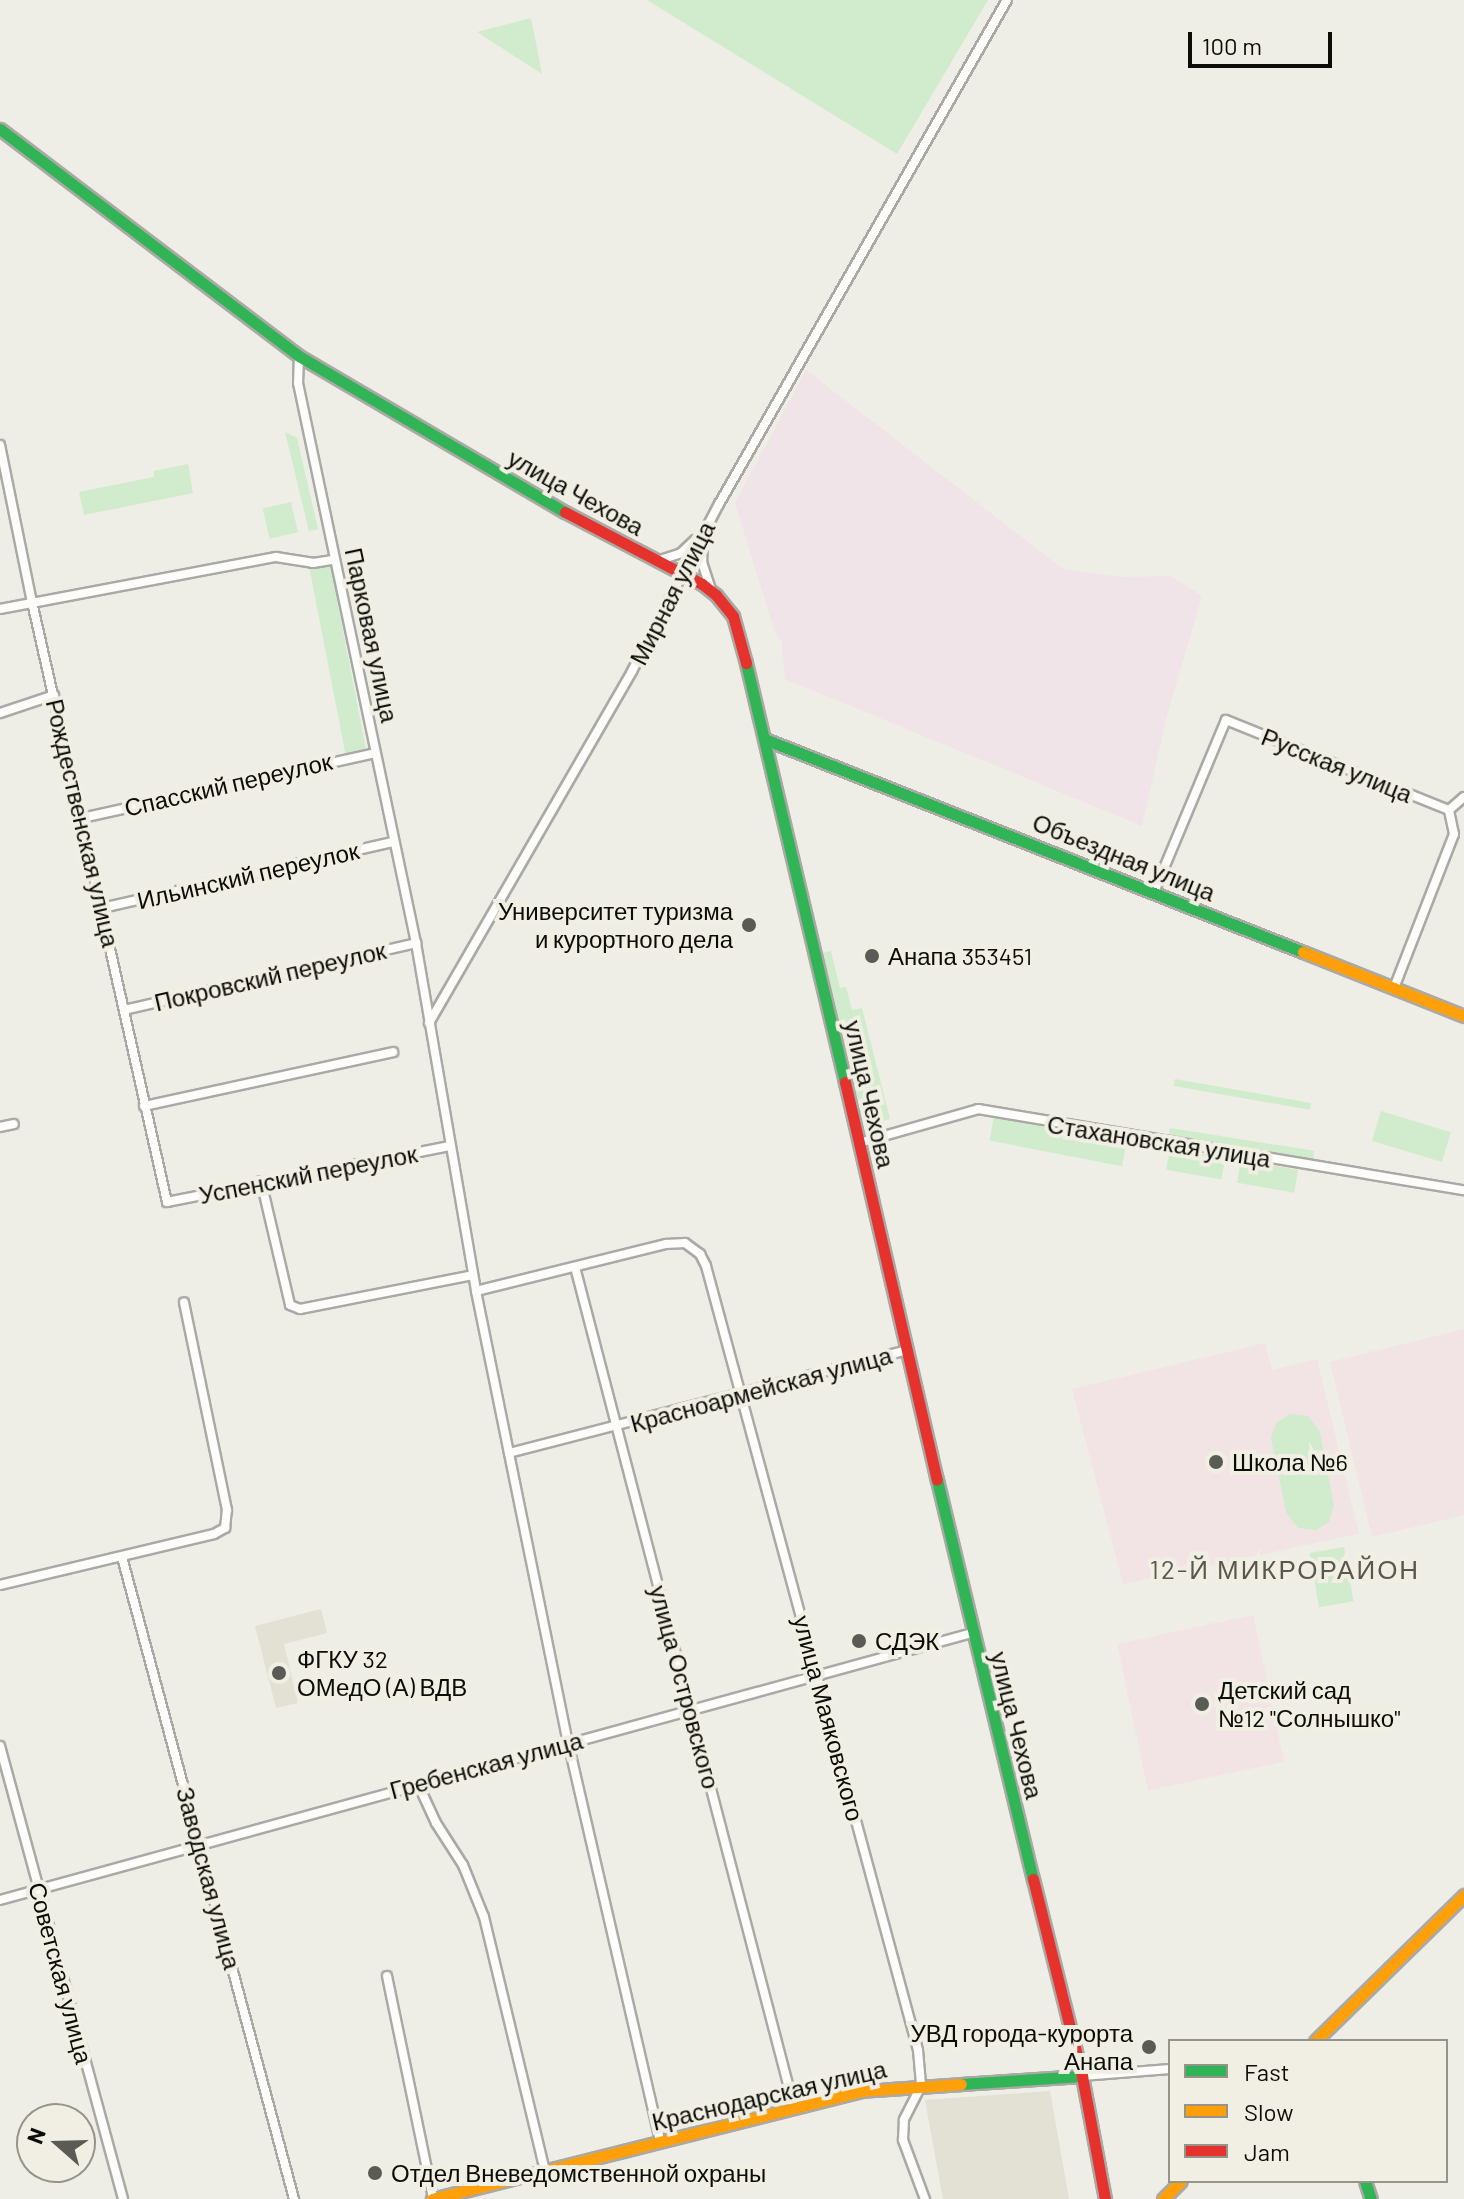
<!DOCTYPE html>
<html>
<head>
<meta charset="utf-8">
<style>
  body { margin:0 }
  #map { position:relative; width:1464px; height:2199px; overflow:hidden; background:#eeede6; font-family:Barlow,sans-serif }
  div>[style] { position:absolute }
  .built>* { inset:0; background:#e3e1d4 }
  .industrial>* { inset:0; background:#f0e4e9 }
  .education>* { inset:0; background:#f2e4e5; transform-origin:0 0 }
  .green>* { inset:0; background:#d0eccd; transform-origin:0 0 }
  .roads { filter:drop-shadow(2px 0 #aaa9a5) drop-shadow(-2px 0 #aaa9a5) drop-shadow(0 2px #aaa9a5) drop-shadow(0 -2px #aaa9a5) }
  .street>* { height:8px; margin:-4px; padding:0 4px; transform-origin:4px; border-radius:4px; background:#fcfcfb }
  .fast>* { height:11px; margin:-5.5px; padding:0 5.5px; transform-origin:5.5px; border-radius:5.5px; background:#30b455 }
  .slow>* { height:11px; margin:-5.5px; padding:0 5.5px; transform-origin:5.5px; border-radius:5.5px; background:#ff9f0a }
  .jam>* { height:11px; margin:-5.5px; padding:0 5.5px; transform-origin:5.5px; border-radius:5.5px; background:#e5322d }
  .dots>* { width:22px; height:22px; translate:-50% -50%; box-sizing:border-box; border:4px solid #f1efe3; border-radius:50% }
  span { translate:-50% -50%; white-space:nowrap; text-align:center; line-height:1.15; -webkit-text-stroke:8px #f1efe3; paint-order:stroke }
  .street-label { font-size:24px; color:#0c0c08 }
  .poi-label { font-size:24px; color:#0c0c08 }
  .right { translate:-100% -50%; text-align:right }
  .left { translate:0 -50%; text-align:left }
  .neighbourhood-label { font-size:26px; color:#59584e; letter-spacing:2px }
  .legend { position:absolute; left:1168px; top:2039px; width:280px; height:144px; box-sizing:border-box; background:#f1efe3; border:2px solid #95948b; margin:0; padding:10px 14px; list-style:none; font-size:24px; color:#0c0c08 }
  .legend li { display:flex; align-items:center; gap:16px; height:40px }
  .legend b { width:40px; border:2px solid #95948b }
  .north { position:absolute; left:16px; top:2103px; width:80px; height:80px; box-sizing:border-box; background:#f1efe3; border:2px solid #95948b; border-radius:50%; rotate:290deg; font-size:22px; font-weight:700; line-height:32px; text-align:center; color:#0c0c08 }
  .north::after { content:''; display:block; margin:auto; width:28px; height:36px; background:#5b5b56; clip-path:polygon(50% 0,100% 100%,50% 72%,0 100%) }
  .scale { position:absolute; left:1188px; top:32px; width:144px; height:36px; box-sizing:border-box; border:4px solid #0c0c08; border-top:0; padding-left:10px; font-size:24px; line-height:28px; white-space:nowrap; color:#0c0c08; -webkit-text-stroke:6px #f1efe3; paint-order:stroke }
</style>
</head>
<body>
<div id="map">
  <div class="built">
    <i style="clip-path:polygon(321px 1609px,327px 1633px,284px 1644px,298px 1703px,276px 1708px,255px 1626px)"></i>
    <i style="clip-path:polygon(1050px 2091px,1069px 2199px,943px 2199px,925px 2100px)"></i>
  </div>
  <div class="industrial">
    <i style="clip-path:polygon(806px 370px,1063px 569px,1122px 577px,1171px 576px,1202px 596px,1166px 719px,1142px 826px,785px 679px,782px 642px,775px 633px,735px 503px)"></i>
  </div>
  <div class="education">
    <i style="clip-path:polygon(1464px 1329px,1464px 1515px,1372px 1537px,1330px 1362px)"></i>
    <i style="clip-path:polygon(1265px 1343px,1272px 1370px,1317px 1359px,1359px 1534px,1123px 1584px,1072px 1389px)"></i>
    <i style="left:1253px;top:1615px;width:150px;height:139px;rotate:78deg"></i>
  </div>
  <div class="green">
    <i style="clip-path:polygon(647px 0,988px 0,897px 154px)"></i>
    <i style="clip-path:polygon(531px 18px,542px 74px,477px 32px)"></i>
    <i style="clip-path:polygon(285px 432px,297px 438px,318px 529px,309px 531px)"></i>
    <i style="clip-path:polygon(188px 464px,193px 493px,84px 515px,79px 492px,154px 477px,154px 471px)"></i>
    <i style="left:291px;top:502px;width:31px;height:29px;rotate:77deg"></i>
    <i style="left:330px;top:564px;width:190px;height:21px;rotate:79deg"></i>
    <i style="clip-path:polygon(831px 951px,840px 988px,846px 987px,852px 1010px,862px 1008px,890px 1119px,864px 1126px,822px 953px)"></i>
    <i style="left:1175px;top:1079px;width:138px;height:7px;rotate:10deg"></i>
    <i style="left:1381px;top:1111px;width:73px;height:31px;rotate:17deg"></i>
    <i style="left:994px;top:1117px;width:135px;height:24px;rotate:11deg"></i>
    <i style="left:1170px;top:1128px;width:146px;height:12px;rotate:9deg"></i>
    <i style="left:1170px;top:1148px;width:56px;height:22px;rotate:10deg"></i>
    <i style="left:1241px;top:1160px;width:58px;height:23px;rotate:10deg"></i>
    <i style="clip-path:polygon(1290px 1414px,1308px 1416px,1320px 1432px,1334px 1506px,1329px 1522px,1316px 1530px,1298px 1528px,1286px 1512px,1271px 1438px,1276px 1423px)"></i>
    <i style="left:1344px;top:1547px;width:55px;height:35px;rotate:80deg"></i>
  </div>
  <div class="roads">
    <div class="street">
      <i style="left:299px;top:356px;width:27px;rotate:92deg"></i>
      <i style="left:298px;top:383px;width:572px;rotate:78.1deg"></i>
      <i style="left:416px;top:943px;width:353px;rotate:80.2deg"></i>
      <i style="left:476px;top:1291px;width:460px;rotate:78.5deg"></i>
      <i style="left:568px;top:1742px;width:410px;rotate:77deg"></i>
      <i style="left:0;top:445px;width:160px;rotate:78.5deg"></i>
      <i style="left:32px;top:602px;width:615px;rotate:77.32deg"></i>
      <i style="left:167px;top:1202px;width:288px;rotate:-11.2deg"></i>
      <i style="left:703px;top:537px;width:25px;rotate:92deg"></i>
      <i style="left:702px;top:562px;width:29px;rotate:72deg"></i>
      <i style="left:657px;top:561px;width:25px;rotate:-18deg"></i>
      <i style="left:681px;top:553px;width:19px;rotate:-43deg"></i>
      <i style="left:0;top:609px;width:281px;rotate:-10.7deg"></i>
      <i style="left:276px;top:557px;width:37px;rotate:9deg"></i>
      <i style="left:313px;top:563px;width:20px;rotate:-9deg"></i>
      <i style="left:0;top:713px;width:57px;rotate:-18.4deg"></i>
      <i style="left:82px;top:818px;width:299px;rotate:-12.5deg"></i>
      <i style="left:1154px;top:892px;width:186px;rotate:-67.3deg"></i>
      <i style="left:1226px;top:720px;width:240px;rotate:22deg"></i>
      <i style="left:102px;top:908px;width:298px;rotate:-12.8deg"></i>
      <i style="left:1394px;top:988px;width:165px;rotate:-68.7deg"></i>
      <i style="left:1454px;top:834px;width:25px;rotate:-102deg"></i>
      <i style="left:1449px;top:810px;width:20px;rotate:-41deg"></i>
      <i style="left:124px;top:1010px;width:300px;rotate:-12.9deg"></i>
      <i style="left:429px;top:1023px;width:406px;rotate:-60deg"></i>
      <i style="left:632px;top:671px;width:188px;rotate:-62.5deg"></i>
      <i style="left:719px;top:504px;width:580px;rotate:-60.26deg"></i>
      <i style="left:144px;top:1106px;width:255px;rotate:-12.2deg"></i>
      <i style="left:0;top:1127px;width:14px;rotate:-12deg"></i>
      <i style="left:859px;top:1143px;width:124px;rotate:-15.9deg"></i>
      <i style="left:978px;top:1109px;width:493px;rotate:9.5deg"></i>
      <i style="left:261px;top:1181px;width:127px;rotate:76.8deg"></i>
      <i style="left:290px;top:1305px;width:11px;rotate:22deg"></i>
      <i style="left:300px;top:1309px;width:176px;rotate:-11.1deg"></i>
      <i style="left:575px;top:1267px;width:868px;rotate:75.39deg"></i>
      <i style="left:476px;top:1291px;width:196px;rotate:-13.9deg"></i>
      <i style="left:666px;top:1244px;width:19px;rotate:-3deg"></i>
      <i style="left:685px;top:1243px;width:19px;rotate:36deg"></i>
      <i style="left:700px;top:1254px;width:13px;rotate:63deg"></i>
      <i style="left:706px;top:1266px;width:812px;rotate:74.87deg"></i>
      <i style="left:918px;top:2050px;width:36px;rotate:85deg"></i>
      <i style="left:921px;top:2086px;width:38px;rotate:117deg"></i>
      <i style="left:904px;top:2120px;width:20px;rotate:93deg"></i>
      <i style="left:903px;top:2140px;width:63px;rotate:69.6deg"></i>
      <i style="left:509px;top:1453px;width:411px;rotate:-14.5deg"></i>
      <i style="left:122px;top:1557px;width:665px;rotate:75deg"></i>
      <i style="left:0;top:1585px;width:220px;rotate:-13.4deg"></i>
      <i style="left:214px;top:1534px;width:13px;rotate:-29deg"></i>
      <i style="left:225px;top:1528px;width:18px;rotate:-84deg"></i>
      <i style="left:227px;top:1510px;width:212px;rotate:-101.7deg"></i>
      <i style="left:0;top:1746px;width:469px;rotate:74.8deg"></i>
      <i style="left:418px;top:1784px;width:43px;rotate:65.2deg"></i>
      <i style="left:436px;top:1823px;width:50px;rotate:57.3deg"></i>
      <i style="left:463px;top:1865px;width:56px;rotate:68deg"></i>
      <i style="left:484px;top:1917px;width:262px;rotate:76.5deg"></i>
      <i style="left:0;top:1900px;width:1008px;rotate:-15.36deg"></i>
      <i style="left:387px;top:1976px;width:228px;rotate:78.3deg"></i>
      <i style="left:1082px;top:2076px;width:88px;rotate:-4.5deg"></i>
    </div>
    <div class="fast">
      <i style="left:0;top:129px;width:375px;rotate:37.2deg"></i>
      <i style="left:299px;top:356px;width:308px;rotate:30.4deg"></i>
      <i style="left:746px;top:663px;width:431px;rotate:76.7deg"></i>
      <i style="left:767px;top:740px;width:576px;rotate:21.58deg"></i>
      <i style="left:937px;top:1480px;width:410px;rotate:76.5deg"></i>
      <i style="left:961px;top:2084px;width:121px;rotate:-3.8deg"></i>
      <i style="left:1365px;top:2181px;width:19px;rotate:72deg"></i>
    </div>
    <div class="slow">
      <i style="left:1303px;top:952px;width:173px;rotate:21.7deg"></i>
      <i style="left:1315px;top:2041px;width:209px;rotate:-44.4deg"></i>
      <i style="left:432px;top:2199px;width:442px;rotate:-14.1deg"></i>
      <i style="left:861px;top:2091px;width:100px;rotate:-4deg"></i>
      <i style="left:1163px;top:2199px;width:25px;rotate:-45deg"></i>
    </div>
    <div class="jam">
      <i style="left:565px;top:512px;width:155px;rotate:27.7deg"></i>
      <i style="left:702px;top:584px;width:18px;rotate:38deg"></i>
      <i style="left:716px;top:595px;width:27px;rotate:51deg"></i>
      <i style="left:733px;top:616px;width:49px;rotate:74.5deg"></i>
      <i style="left:845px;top:1082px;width:408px;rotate:77deg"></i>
      <i style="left:1033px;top:1879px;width:203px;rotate:76deg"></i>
      <i style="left:1082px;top:2076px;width:125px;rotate:79.4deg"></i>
    </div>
  </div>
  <div class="dots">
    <i style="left:749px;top:925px;background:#5b5b56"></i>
    <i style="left:872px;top:956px;background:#5b5b56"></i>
    <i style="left:1216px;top:1462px;background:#5b5b56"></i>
    <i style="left:859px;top:1641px;background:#5b5b56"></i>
    <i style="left:279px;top:1673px;background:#5b5b56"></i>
    <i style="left:1202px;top:1704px;background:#5b5b56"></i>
    <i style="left:1149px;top:2047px;background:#5b5b56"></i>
    <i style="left:375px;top:2173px;background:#5b5b56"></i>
  </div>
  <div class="street-label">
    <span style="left:576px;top:492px;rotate:29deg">улица Чехова</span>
    <span style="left:672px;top:593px;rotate:-63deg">Мирная улица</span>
    <span style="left:372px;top:635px;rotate:78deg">Парковая улица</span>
    <span style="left:1337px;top:765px;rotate:22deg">Русская улица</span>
    <span style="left:228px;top:784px;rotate:-13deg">Спасский переулок</span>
    <span style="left:83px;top:823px;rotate:77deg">Рождественская улица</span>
    <span style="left:1124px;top:857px;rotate:22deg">Объездная улица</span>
    <span style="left:248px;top:875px;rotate:-13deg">Ильинский переулок</span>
    <span style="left:270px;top:976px;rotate:-13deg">Покровский переулок</span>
    <span style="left:870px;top:1094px;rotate:77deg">улица Чехова</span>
    <span style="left:1159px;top:1141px;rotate:9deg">Стахановская улица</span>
    <span style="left:308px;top:1174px;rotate:-11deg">Успенский переулок</span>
    <span style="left:761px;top:1389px;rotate:-15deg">Красноармейская улица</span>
    <span style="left:685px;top:1687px;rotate:75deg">улица Островского</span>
    <span style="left:829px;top:1718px;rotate:75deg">улица Маяковского</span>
    <span style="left:1017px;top:1725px;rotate:76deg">улица Чехова</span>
    <span style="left:486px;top:1765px;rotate:-15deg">Гребенская улица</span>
    <span style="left:209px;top:1878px;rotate:75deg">Заводская улица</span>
    <span style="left:61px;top:1973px;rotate:75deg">Советская улица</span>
    <span style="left:769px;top:2095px;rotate:-13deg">Краснодарская улица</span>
  </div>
  <div class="poi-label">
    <span class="right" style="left:733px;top:925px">Университет туризма<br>и курортного дела</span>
    <span class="left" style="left:888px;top:956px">Анапа 353451</span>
    <span class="left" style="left:1232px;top:1462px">Школа №6</span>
    <span class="left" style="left:875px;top:1641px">СДЭК</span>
    <span class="left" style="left:297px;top:1673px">ФГКУ 32<br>ОМедО (А) ВДВ</span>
    <span class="left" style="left:1218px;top:1704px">Детский сад<br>№12 "Солнышко"</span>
    <span class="right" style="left:1133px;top:2047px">УВД города-курорта<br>Анапа</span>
    <span class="left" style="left:391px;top:2173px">Отдел Вневедомственной охраны</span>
  </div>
  <div class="neighbourhood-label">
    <span style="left:1285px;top:1569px">12-Й МИКРОРАЙОН</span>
  </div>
  <ul class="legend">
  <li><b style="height:10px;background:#30b455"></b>Fast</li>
  <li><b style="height:10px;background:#ff9f0a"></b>Slow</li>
  <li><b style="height:10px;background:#e5322d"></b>Jam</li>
  </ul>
  <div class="north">N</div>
  <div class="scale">100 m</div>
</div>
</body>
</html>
